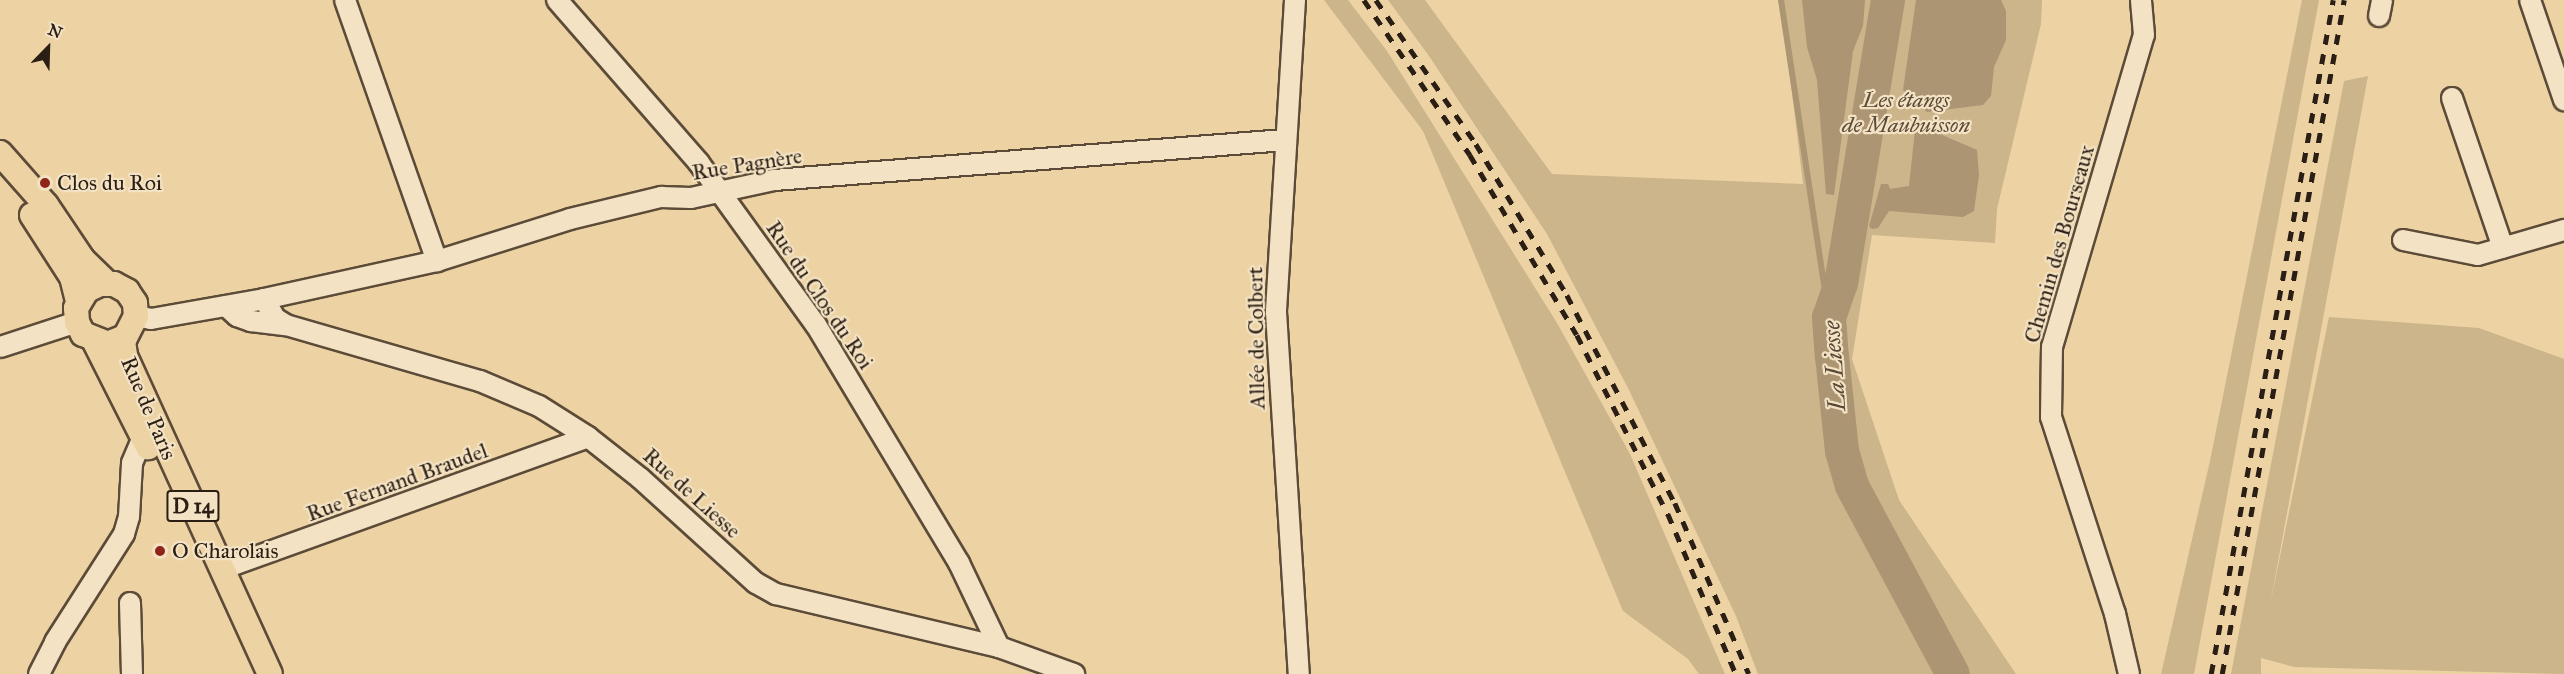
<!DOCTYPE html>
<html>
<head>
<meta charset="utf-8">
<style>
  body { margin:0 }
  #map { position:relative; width:2564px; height:674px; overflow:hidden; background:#edd3a3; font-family:"IM FELL Great Primer",serif }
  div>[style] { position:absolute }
  .green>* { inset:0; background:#ccb48b }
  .water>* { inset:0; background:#ab9572 }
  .stream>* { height:6px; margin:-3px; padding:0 3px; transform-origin:3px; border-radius:3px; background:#ab9572 }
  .river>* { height:34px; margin:-17px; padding:0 17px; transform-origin:17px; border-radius:17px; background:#ab9572 }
  .roads { filter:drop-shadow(2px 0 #5c4b38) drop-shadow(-2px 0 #5c4b38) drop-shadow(0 2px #5c4b38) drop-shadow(0 -2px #5c4b38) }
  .minor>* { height:20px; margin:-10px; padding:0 10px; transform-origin:10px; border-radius:10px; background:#f3e2c3 }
  .major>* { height:24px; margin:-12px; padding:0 12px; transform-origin:12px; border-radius:12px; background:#edd3a3 }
  .rail>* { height:4.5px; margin-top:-2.25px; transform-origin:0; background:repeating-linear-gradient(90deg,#2b1e14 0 10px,transparent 0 20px) }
  .dots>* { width:16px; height:16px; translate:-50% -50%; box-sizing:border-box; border:3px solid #f3e2c3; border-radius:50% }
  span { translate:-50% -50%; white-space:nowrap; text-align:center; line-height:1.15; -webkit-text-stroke:4.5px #f3e2c3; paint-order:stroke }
  .shield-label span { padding:2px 4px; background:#f3e2c3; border:2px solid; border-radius:4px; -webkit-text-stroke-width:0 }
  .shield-label { font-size:21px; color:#2b1e14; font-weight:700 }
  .park-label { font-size:22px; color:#5b4b38; font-style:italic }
  .street-label { font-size:22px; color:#2b1e14 }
  .poi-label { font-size:22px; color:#2b1e14 }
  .left { translate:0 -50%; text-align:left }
  .water-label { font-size:24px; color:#584835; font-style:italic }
  .north { position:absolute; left:18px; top:18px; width:60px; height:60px; -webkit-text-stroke:4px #f3e2c3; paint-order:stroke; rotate:23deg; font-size:16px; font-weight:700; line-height:24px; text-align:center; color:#2b1e14 }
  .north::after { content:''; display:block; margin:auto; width:21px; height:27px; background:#2b1e14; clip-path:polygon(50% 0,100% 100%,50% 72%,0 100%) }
</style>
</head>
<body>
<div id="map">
  <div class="green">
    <i style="clip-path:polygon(1324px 0,1348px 0,1387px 51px,1557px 323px,1630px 454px,1725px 674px,1699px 674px,1688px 659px,1623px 611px,1423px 131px)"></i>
    <i style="clip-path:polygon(1388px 0,1425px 0,1552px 174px,1803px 184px,1781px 0,2042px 0,2041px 24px,1997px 209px,1995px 243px,1872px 235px,1852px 359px,1899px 500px,2016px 674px,1758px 674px,1736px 616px,1628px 388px,1547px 234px,1429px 56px)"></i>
    <i style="clip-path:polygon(2302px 0,2319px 0,2194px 674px,2161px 674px,2210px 461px)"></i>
    <i style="clip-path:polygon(2368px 76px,2270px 605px,2329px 317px,2479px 328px,2564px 359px,2564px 674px,2294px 667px,2261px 658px,2261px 674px,2231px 674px,2344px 81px)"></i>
  </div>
  <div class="water">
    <i style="clip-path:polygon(1802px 0,1865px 0,1863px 26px,1853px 51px,1834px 195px,1826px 194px,1817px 80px,1807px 47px)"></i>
    <i style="clip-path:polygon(1916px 0,2001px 0,2006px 11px,2006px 40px,1994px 67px,1991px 96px,1983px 105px,1927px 112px,1903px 90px)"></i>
    <i style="clip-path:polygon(1919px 125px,1977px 150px,1979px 175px,1974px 211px,1963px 217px,1889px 211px,1878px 228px,1872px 229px,1869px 226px,1881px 184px,1888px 184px,1890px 189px,1909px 186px,1915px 130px)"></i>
  </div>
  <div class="stream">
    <i style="left:1781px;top:0;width:321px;rotate:81.4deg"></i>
  </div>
  <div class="river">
    <i style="left:1888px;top:0;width:287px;rotate:99.4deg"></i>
    <i style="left:1841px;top:283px;width:36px;rotate:109deg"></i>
    <i style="left:1829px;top:317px;width:39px;rotate:86deg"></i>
    <i style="left:1832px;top:356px;width:96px;rotate:84deg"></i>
    <i style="left:1842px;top:451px;width:36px;rotate:74deg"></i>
    <i style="left:1852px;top:486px;width:213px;rotate:61.8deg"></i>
  </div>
  <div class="roads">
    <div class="minor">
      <i style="left:345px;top:0;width:277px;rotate:70.6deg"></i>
      <i style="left:557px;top:0;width:216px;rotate:48.9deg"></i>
      <i style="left:699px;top:163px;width:200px;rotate:54.2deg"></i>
      <i style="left:816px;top:325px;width:278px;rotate:59deg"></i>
      <i style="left:959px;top:563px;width:93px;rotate:64.5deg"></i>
      <i style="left:1295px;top:0;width:313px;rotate:93.5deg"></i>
      <i style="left:1276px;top:312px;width:363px;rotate:86.4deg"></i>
      <i style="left:2530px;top:0;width:106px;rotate:71.2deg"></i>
      <i style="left:2379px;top:16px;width:16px;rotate:-79deg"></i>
      <i style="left:2452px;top:98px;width:158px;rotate:71.2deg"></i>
      <i style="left:2403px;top:240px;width:76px;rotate:11.3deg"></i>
      <i style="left:2478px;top:255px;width:90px;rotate:-16.2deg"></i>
      <i style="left:226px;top:306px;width:15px;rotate:42deg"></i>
      <i style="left:237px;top:316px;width:15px;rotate:20deg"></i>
      <i style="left:251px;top:321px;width:35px;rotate:7deg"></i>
      <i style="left:286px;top:325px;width:13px;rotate:-148deg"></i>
      <i style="left:275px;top:318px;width:22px;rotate:-120deg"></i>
      <i style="left:136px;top:316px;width:15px;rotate:11deg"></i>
      <i style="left:151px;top:319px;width:115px;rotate:-10deg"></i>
      <i style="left:264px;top:299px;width:177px;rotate:-12.4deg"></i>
      <i style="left:437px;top:261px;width:139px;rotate:-17.5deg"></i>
      <i style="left:570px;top:219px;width:94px;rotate:-13.6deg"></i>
      <i style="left:661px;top:197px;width:30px;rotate:2deg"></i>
      <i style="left:691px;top:198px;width:85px;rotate:-12.2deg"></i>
      <i style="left:774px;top:180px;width:513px;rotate:-4.48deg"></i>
      <i style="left:286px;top:325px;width:202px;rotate:16.1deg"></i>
      <i style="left:480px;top:381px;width:64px;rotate:23deg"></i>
      <i style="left:539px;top:406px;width:58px;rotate:32.3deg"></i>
      <i style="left:588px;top:437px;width:66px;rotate:38.3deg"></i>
      <i style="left:640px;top:478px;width:156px;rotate:42.2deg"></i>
      <i style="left:756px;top:583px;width:23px;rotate:29deg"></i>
      <i style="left:776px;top:594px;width:229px;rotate:13.4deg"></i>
      <i style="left:999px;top:647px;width:80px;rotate:19.8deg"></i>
      <i style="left:0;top:347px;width:81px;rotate:-18deg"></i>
      <i style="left:222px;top:569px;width:389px;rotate:-19.8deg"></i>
      <i style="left:130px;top:603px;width:71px;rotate:88.4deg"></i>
      <i style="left:39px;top:674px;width:36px;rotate:-63deg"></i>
      <i style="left:55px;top:642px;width:128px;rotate:-57.4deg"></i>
      <i style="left:124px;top:534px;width:18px;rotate:-74deg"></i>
      <i style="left:129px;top:517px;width:54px;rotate:-86.8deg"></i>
      <i style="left:132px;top:463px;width:28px;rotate:-67deg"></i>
      <i style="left:2129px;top:674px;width:62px;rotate:-103.1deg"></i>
      <i style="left:2115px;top:614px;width:207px;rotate:-108deg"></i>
      <i style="left:2051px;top:417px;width:70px;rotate:-89.2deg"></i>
      <i style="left:2052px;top:347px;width:325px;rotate:-73.6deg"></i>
      <i style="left:2144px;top:35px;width:35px;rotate:-95deg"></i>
    </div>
    <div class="major">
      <i style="left:0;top:153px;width:69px;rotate:48.5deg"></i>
      <i style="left:46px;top:205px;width:66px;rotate:56.1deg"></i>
      <i style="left:83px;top:260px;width:33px;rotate:44deg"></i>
      <i style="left:32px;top:215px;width:74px;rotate:57.2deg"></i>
      <i style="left:72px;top:277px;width:25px;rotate:76deg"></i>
      <i style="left:125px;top:337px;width:18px;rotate:158deg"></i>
      <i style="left:108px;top:344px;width:27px;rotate:-158deg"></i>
      <i style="left:83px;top:334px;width:13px;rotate:-117deg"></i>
      <i style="left:77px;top:322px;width:14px;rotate:-94deg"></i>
      <i style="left:76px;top:308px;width:21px;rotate:-59deg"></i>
      <i style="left:87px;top:290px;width:14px;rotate:-25deg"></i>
      <i style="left:100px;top:284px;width:14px"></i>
      <i style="left:114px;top:284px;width:15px;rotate:28deg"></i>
      <i style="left:127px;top:291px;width:14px;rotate:56deg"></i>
      <i style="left:135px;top:303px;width:13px;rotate:86deg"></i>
      <i style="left:136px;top:316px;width:28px;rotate:117deg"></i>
      <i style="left:123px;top:341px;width:15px;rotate:82deg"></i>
      <i style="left:125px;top:356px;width:349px;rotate:65.5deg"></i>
      <i style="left:95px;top:342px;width:118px;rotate:63.2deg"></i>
    </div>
  </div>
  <div class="rail">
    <i style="left:1364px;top:0;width:188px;rotate:55.6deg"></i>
    <i style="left:1470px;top:155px;width:209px;rotate:59.3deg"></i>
    <i style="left:1577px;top:335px;width:201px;rotate:63.1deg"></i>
    <i style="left:1668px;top:514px;width:174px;rotate:67deg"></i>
    <i style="left:1376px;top:0;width:175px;rotate:55.2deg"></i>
    <i style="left:1476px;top:144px;width:176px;rotate:58.9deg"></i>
    <i style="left:1567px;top:295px;width:234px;rotate:62.6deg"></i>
    <i style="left:1675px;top:503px;width:186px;rotate:66.6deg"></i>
    <i style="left:2211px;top:674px;width:685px;rotate:-79.74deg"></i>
    <i style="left:2222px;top:674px;width:685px;rotate:-79.74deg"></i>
  </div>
  <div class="dots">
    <i style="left:45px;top:183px;background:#8f2418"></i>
    <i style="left:160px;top:551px;background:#8f2418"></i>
  </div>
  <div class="shield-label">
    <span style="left:193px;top:506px">D 14</span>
  </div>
  <div class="park-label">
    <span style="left:1906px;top:112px">Les étangs<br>de Maubuisson</span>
  </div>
  <div class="street-label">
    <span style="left:747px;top:164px;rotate:-9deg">Rue Pagnère</span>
    <span style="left:2059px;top:244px;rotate:-74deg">Chemin des Bourseaux</span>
    <span style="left:820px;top:295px;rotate:56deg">Rue du Clos du Roi</span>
    <span style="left:1256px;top:338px;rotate:-91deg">Allée de Colbert</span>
    <span style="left:149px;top:408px;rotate:67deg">Rue de Paris</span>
    <span style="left:397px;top:482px;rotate:-20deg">Rue Fernand Braudel</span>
    <span style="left:692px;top:493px;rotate:42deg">Rue de Liesse</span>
  </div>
  <div class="poi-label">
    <span class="left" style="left:57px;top:183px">Clos du Roi</span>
    <span class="left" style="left:172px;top:551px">O Charolais</span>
  </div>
  <div class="water-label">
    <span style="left:1835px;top:366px;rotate:-94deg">La Liesse</span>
  </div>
  <div class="north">N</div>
</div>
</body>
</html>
